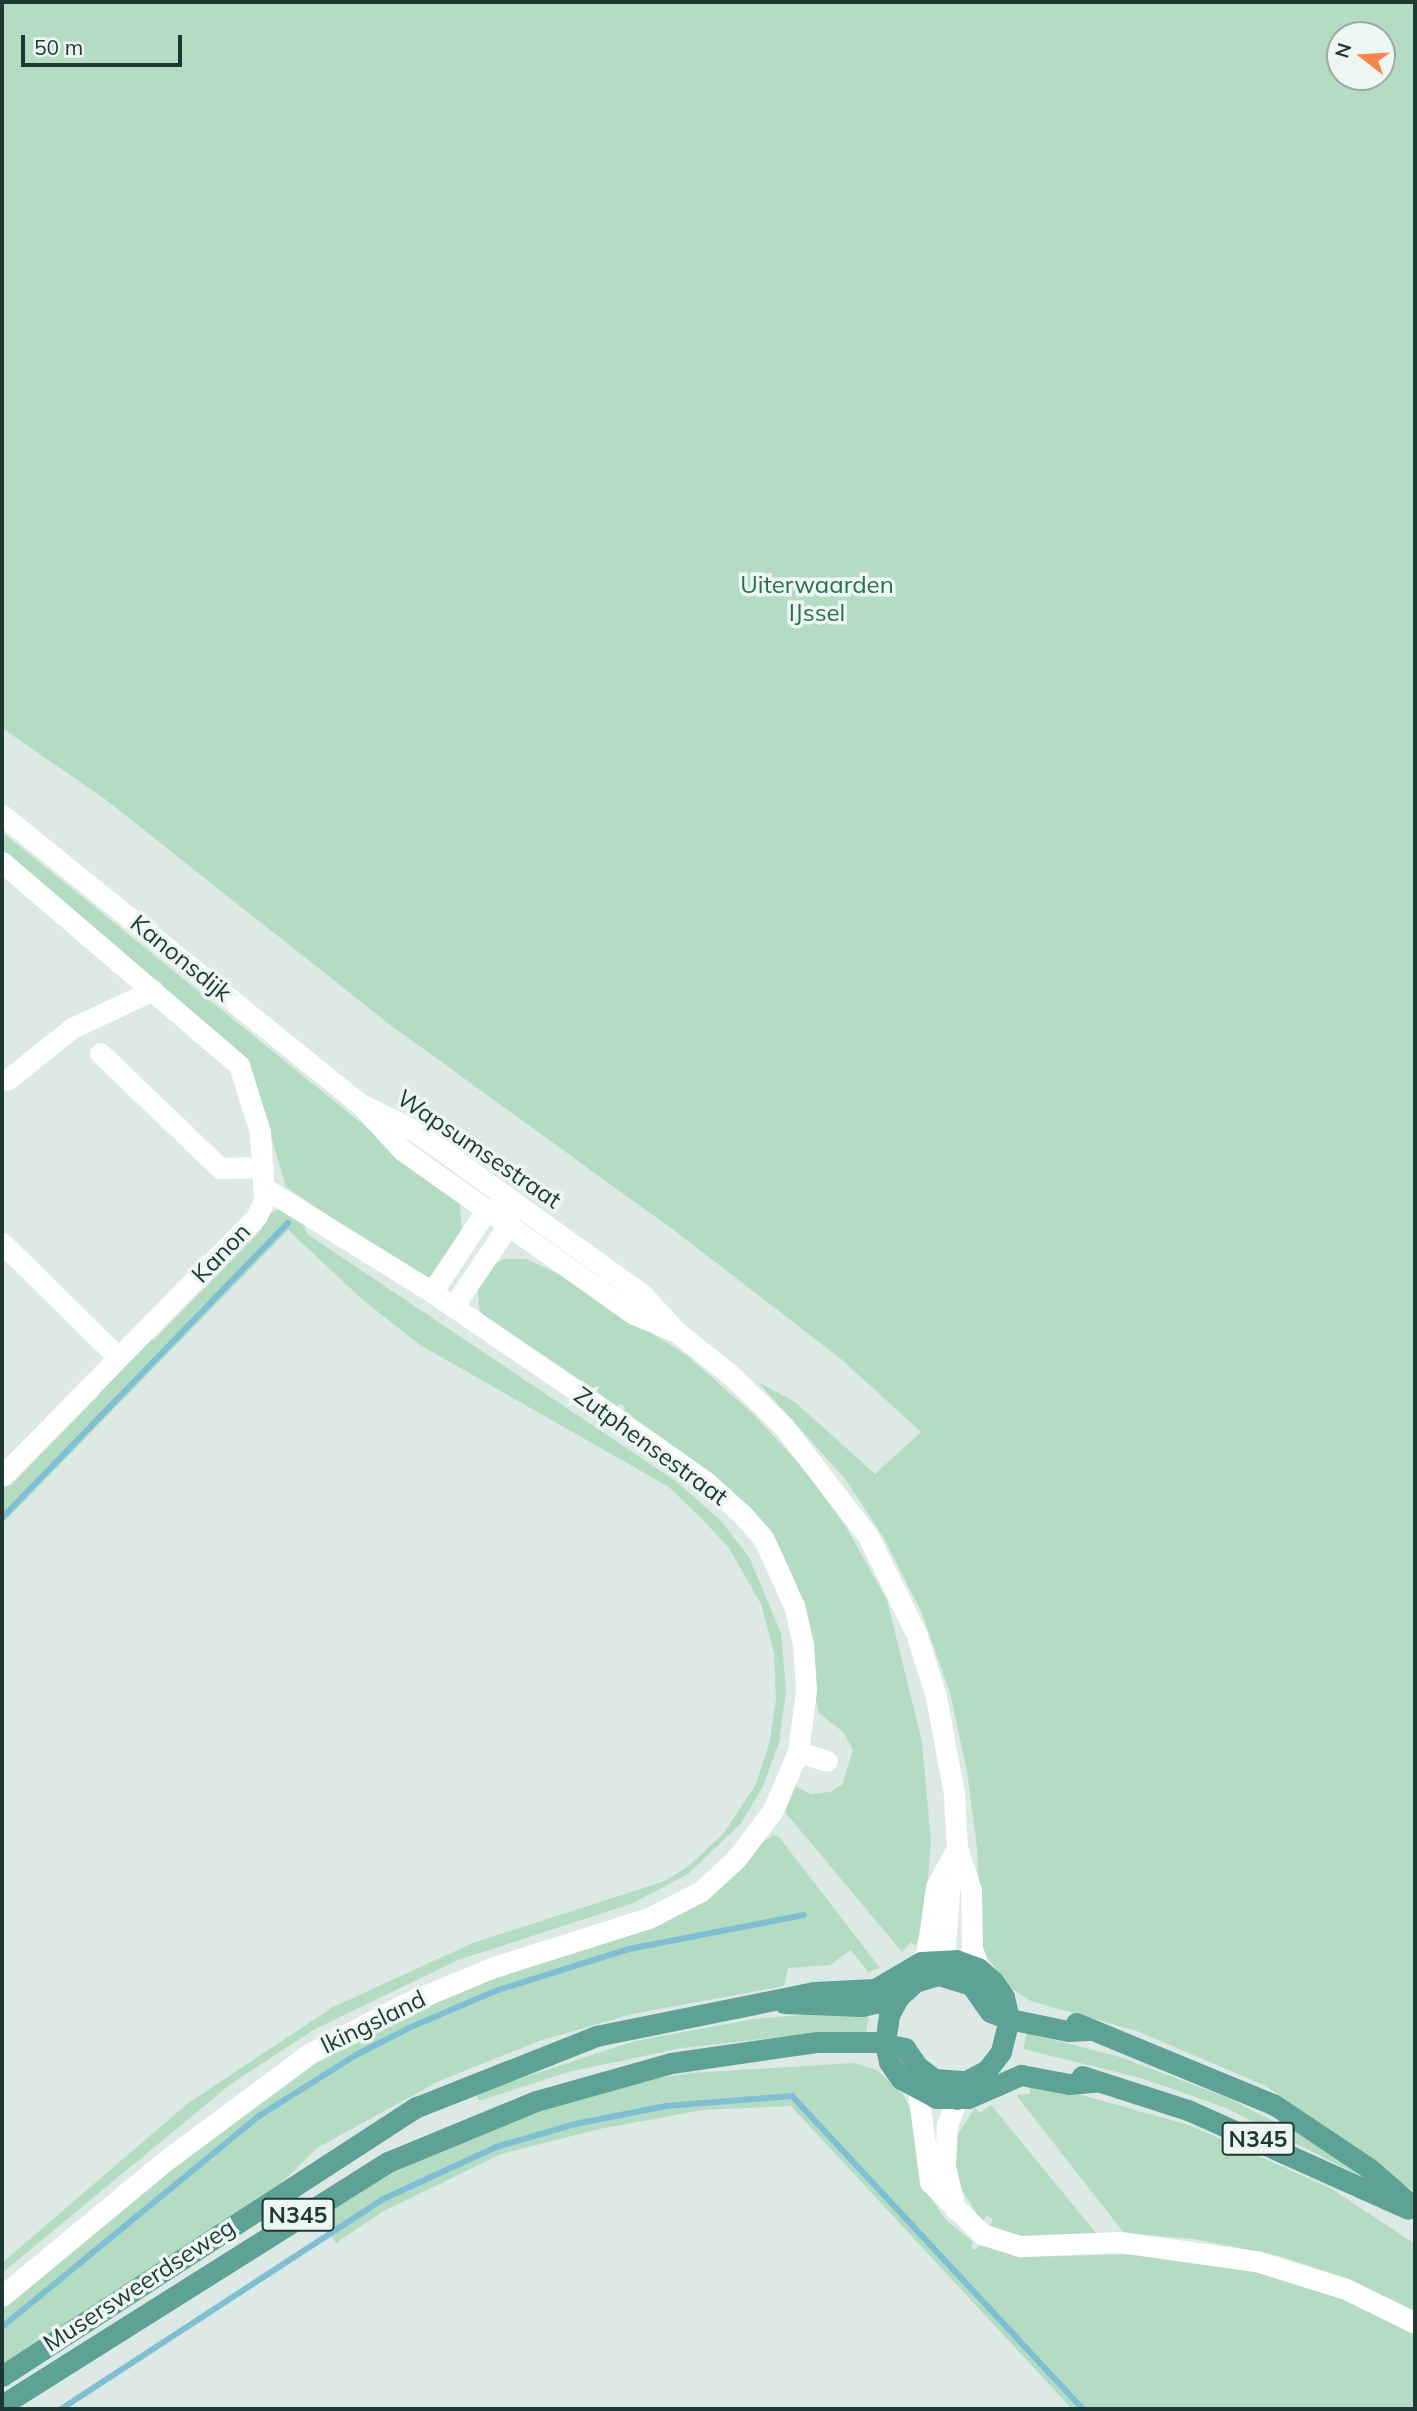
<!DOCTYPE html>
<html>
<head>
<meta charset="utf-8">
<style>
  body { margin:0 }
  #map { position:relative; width:1417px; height:2411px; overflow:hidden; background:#dce9e5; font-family:Mulish,sans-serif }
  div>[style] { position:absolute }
  .green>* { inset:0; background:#b3dcc2 }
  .stream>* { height:6px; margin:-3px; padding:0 3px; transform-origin:3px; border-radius:3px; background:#80bfd3 }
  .minor>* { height:21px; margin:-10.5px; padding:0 10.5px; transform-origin:10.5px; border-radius:10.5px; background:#fff }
  .major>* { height:21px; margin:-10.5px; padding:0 10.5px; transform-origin:10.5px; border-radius:10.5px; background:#5ea296 }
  span { translate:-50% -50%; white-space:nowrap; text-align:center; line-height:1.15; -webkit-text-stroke:7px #edf6f2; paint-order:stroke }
  .shield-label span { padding:2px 5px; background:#edf6f2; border:2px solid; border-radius:5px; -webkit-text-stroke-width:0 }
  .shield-label { font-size:23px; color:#1e3934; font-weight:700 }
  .park-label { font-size:24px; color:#26714a }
  .street-label { font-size:24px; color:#1e3934 }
  .frame { position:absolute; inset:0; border:4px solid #1e3934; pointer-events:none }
  .north { position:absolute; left:1326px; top:21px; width:70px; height:70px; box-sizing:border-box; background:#edf6f2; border:2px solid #9aaaa6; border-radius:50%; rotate:287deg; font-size:19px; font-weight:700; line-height:28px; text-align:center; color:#1e3934 }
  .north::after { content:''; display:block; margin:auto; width:24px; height:32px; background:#f9844b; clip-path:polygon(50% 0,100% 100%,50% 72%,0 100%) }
  .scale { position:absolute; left:21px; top:35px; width:161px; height:32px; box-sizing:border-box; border:4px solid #1e3934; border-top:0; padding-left:9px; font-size:21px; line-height:24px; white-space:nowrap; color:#1e3934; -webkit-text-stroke:5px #edf6f2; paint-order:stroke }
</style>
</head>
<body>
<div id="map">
  <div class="green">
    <i style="clip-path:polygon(evenodd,2px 2px,1415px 2px,1415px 2192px,1266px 2086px,1137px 2031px,1031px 2001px,1008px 1986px,987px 1957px,981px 1943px,977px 1848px,967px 1771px,950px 1693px,922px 1613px,882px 1535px,846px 1480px,758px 1382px,795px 1402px,875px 1474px,921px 1432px,841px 1359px,679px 1234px,389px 1024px,105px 799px,2px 728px,2px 2px,1340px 35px,1382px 35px,1382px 77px,1340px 77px,1340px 35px)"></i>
    <i style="clip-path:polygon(2px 832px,460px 1203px,462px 1235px,431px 1279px,417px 1276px,286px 1187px,254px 1078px,2px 853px)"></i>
    <i style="clip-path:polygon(281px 1207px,302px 1216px,307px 1234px,677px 1482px,721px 1521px,749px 1557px,781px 1633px,786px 1690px,779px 1743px,763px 1786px,741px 1823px,688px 1874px,631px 1904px,458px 1960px,315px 2029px,232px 2083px,2px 2273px,2px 2263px,187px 2104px,333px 2007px,473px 1943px,665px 1881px,690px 1865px,724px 1833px,756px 1784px,770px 1741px,776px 1698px,774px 1653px,761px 1604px,729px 1548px,702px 1519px,669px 1487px,420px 1345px,363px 1300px,288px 1230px,2px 1524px,2px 1486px,11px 1485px,99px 1395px,99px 1386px,145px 1340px,154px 1340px,262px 1229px,263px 1219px)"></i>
    <i style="clip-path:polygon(504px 1259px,526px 1259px,561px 1275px,689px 1357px,753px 1414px,806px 1471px,846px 1527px,887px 1600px,922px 1742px,931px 1842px,924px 1926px,915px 1946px,911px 1942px,902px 1952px,785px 1812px,793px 1785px,811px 1794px,830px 1792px,842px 1785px,853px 1750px,843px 1732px,819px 1713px,783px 1564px,622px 1413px,625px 1408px,620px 1403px,616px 1408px,486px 1322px,479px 1308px,478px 1288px,493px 1265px)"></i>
    <i style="clip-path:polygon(773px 1835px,779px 1837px,880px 1968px,868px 1972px,851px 1950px,830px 1965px,788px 1968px,784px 1986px,632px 2014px,539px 2041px,439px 2081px,317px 2148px,280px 2184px,2px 2367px,2px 2307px,279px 2082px,438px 1996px,632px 1931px)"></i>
    <i style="clip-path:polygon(815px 2014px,869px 2016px,866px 2033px,779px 2037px,682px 2048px,568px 2072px,479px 2101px,476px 2093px,635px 2041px,754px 2019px)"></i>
    <i style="clip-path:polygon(1027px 2033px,1120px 2057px,1228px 2098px,1316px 2143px,1370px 2181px,1226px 2108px,1141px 2078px,1023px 2049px)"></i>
    <i style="clip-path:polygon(854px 2063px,877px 2070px,903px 2094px,912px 2113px,926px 2191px,946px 2220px,973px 2242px,971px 2248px,976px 2250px,979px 2245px,1024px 2257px,1141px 2254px,1257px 2271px,1353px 2302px,1415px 2333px,1415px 2409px,1072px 2409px,791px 2106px,703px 2110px,599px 2129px,501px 2154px,382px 2212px,336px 2243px,315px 2210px,504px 2119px,646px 2080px,691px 2073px)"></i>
    <i style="clip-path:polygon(1030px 2087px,1078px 2094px,1189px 2125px,1330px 2188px,1415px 2244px,1415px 2311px,1346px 2278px,1279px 2256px,1194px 2239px,1124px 2233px,1016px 2095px,1030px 2094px)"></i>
    <i style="clip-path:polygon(991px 2105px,1032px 2155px,1097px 2234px,1020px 2237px,998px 2230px,990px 2225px,993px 2219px,987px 2215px,983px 2221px,976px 2213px,957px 2181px,954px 2140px,975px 2108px,980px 2113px)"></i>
  </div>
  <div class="stream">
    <i style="left:2px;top:1518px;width:411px;rotate:-45.9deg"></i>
    <i style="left:2px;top:2327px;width:333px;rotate:-39.4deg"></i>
    <i style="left:259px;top:2116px;width:115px;rotate:-32.2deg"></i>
    <i style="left:356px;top:2055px;width:62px;rotate:-27deg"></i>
    <i style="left:411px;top:2027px;width:91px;rotate:-23.2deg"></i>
    <i style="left:495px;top:1991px;width:140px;rotate:-17.4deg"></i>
    <i style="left:629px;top:1949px;width:178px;rotate:-11deg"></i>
    <i style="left:61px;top:2409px;width:382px;rotate:-33.1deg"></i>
    <i style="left:381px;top:2200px;width:127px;rotate:-24.7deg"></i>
    <i style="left:496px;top:2147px;width:82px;rotate:-16.2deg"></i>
    <i style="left:575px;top:2124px;width:93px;rotate:-11.2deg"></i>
    <i style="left:666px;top:2106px;width:126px;rotate:-4.5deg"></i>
    <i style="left:792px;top:2096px;width:427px;rotate:47.1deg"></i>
  </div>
  <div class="minor">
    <i style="left:2px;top:815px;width:459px;rotate:38.9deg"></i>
    <i style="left:359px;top:1103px;width:64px;rotate:47.5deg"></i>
    <i style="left:402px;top:1150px;width:284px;rotate:35.3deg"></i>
    <i style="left:634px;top:1314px;width:41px;rotate:22.8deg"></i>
    <i style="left:2px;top:862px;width:312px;rotate:40.6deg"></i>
    <i style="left:239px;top:1065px;width:70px;rotate:72.6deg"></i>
    <i style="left:260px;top:1132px;width:68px;rotate:86.6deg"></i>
    <i style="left:264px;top:1200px;width:17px;rotate:114deg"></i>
    <i style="left:257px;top:1216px;width:364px;rotate:134.4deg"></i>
    <i style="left:100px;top:1053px;width:166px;rotate:43.8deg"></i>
    <i style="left:220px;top:1168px;width:43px;rotate:-1.3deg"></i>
    <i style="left:7px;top:1080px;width:83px;rotate:-38.7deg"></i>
    <i style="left:72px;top:1028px;width:89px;rotate:-25.1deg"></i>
    <i style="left:359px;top:1103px;width:63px;rotate:26.6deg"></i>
    <i style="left:415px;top:1131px;width:281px;rotate:35.7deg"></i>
    <i style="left:643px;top:1295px;width:50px;rotate:47.4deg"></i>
    <i style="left:677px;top:1332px;width:70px;rotate:38.7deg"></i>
    <i style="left:732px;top:1376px;width:73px;rotate:44.4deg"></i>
    <i style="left:784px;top:1427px;width:138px;rotate:52.4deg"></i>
    <i style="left:868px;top:1536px;width:108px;rotate:63.7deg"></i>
    <i style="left:916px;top:1633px;width:67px;rotate:72.6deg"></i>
    <i style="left:936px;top:1697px;width:99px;rotate:79.5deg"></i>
    <i style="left:954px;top:1794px;width:54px;rotate:86.8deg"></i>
    <i style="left:957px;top:1848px;width:44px;rotate:71.6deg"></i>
    <i style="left:971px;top:1890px;width:58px;rotate:89deg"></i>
    <i style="left:972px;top:1948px;width:21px;rotate:73deg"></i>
    <i style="left:2px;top:1243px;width:163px;rotate:44.5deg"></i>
    <i style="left:432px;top:1292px;width:96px;rotate:-56.5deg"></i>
    <i style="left:485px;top:1212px;width:13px;rotate:-27deg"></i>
    <i style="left:453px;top:1307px;width:97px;rotate:-56deg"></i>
    <i style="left:507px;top:1227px;width:12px;rotate:-81deg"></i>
    <i style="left:798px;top:1752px;width:30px;rotate:17deg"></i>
    <i style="left:944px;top:1959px;width:78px;rotate:-85.6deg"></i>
    <i style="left:921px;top:1962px;width:13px;rotate:-61deg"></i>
    <i style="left:927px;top:1951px;width:65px;rotate:-82deg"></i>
    <i style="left:936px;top:1887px;width:44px;rotate:-61.7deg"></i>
    <i style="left:918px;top:2091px;width:92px;rotate:82.5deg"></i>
    <i style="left:930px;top:2182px;width:74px;rotate:45deg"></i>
    <i style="left:982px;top:2234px;width:40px;rotate:18deg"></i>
    <i style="left:1020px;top:2246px;width:100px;rotate:-2.3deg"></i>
    <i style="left:1120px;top:2242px;width:137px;rotate:8deg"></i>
    <i style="left:1256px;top:2261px;width:94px;rotate:17.3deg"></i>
    <i style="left:1346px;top:2289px;width:77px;rotate:26.2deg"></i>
    <i style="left:955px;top:2209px;width:44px;rotate:-103.1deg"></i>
    <i style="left:945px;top:2166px;width:41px;rotate:-87.2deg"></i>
    <i style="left:947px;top:2125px;width:28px;rotate:-69deg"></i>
    <i style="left:2px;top:2296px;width:217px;rotate:-39.6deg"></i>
    <i style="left:169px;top:2158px;width:174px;rotate:-36.6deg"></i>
    <i style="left:309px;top:2054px;width:108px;rotate:-27.5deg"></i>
    <i style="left:405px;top:2004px;width:93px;rotate:-22.7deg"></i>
    <i style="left:491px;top:1968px;width:166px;rotate:-17.6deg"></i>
    <i style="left:649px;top:1918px;width:59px;rotate:-27.4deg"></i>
    <i style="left:701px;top:1891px;width:47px;rotate:-42.4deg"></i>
    <i style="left:736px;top:1859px;width:61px;rotate:-52.9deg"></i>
    <i style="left:773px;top:1810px;width:63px;rotate:-66.7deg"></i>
    <i style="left:798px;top:1752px;width:63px;rotate:-82.6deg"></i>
    <i style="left:806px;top:1690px;width:46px;rotate:-93.7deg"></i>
    <i style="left:803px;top:1644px;width:39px;rotate:-103deg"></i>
    <i style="left:794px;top:1606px;width:39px;rotate:-114deg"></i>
    <i style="left:778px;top:1570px;width:35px;rotate:-115deg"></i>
    <i style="left:763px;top:1538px;width:29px;rotate:-131deg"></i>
    <i style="left:744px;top:1516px;width:52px;rotate:-138.1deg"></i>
    <i style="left:705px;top:1481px;width:156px;rotate:-144.9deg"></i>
    <i style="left:577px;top:1391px;width:176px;rotate:-145.7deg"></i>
    <i style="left:432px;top:1292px;width:198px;rotate:-148.2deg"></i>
  </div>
  <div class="major">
    <i style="left:784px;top:2003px;width:78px;rotate:2.2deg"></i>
    <i style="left:862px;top:2006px;width:37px;rotate:-13deg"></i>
    <i style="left:1076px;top:2023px;width:213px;rotate:22.4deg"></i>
    <i style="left:1273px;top:2104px;width:117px;rotate:33.8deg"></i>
    <i style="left:1370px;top:2169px;width:60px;rotate:40.9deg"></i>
    <i style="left:1088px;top:2030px;width:20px;rotate:177deg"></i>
    <i style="left:1068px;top:2031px;width:60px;rotate:-168.5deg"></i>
    <i style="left:1009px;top:2019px;width:20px;rotate:-160deg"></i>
    <i style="left:990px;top:2012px;width:33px;rotate:-125deg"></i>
    <i style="left:971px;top:1985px;width:34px;rotate:-163deg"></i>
    <i style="left:938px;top:1975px;width:24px;rotate:163deg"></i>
    <i style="left:915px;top:1982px;width:23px;rotate:137deg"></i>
    <i style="left:898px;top:1998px;width:19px;rotate:118deg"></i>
    <i style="left:889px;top:2015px;width:28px;rotate:98deg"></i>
    <i style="left:885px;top:2043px;width:19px;rotate:78deg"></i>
    <i style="left:889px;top:2062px;width:21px;rotate:55deg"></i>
    <i style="left:901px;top:2079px;width:40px;rotate:28deg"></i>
    <i style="left:936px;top:2098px;width:32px"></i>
    <i style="left:968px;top:2098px;width:58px;rotate:-23.5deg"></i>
    <i style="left:1021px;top:2075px;width:49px;rotate:10.6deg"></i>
    <i style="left:1069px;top:2084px;width:25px;rotate:-5deg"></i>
    <i style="left:1082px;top:2076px;width:111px;rotate:17.8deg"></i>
    <i style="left:1188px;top:2110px;width:241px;rotate:24.2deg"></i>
    <i style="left:2px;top:2376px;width:495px;rotate:-33deg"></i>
    <i style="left:417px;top:2107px;width:193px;rotate:-21.6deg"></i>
    <i style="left:596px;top:2036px;width:222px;rotate:-11.4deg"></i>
    <i style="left:814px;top:1992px;width:61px;rotate:-2.8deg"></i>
    <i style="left:875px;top:1989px;width:53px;rotate:-30.4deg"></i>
    <i style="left:921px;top:1962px;width:35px;rotate:-3deg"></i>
    <i style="left:956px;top:1960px;width:23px;rotate:20deg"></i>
    <i style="left:978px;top:1968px;width:20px;rotate:41deg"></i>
    <i style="left:993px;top:1981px;width:19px;rotate:55deg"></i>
    <i style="left:1004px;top:1997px;width:23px;rotate:77deg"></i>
    <i style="left:1009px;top:2019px;width:34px;rotate:104deg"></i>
    <i style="left:1001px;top:2052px;width:23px;rotate:128deg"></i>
    <i style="left:987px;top:2070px;width:24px;rotate:152deg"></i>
    <i style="left:966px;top:2081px;width:20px;rotate:117deg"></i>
    <i style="left:2px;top:2405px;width:456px;rotate:-32.2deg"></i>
    <i style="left:388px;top:2162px;width:160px;rotate:-22.4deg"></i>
    <i style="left:536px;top:2101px;width:140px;rotate:-15.7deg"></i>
    <i style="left:671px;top:2063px;width:148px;rotate:-8.2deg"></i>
    <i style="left:817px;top:2042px;width:59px"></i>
    <i style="left:876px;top:2042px;width:30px;rotate:12deg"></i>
    <i style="left:905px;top:2048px;width:22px;rotate:56deg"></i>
    <i style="left:917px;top:2066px;width:21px;rotate:37deg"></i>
    <i style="left:934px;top:2079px;width:32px;rotate:4deg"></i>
  </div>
  <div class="shield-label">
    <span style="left:1258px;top:2139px">N345</span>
    <span style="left:298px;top:2215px">N345</span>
  </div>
  <div class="park-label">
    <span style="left:817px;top:599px">Uiterwaarden<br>IJssel</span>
  </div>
  <div class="street-label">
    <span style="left:181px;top:958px;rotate:39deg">Kanonsdijk</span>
    <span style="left:479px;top:1149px;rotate:34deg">Wapsumsestraat</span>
    <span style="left:221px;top:1253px;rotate:-46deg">Kanon</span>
    <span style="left:651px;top:1446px;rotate:36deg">Zutphensestraat</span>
    <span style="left:373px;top:2022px;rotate:-26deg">Ikingsland</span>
    <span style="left:139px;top:2285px;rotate:-33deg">Musersweerdseweg</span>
  </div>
  <div class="frame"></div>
  <div class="north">N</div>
  <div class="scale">50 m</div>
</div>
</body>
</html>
